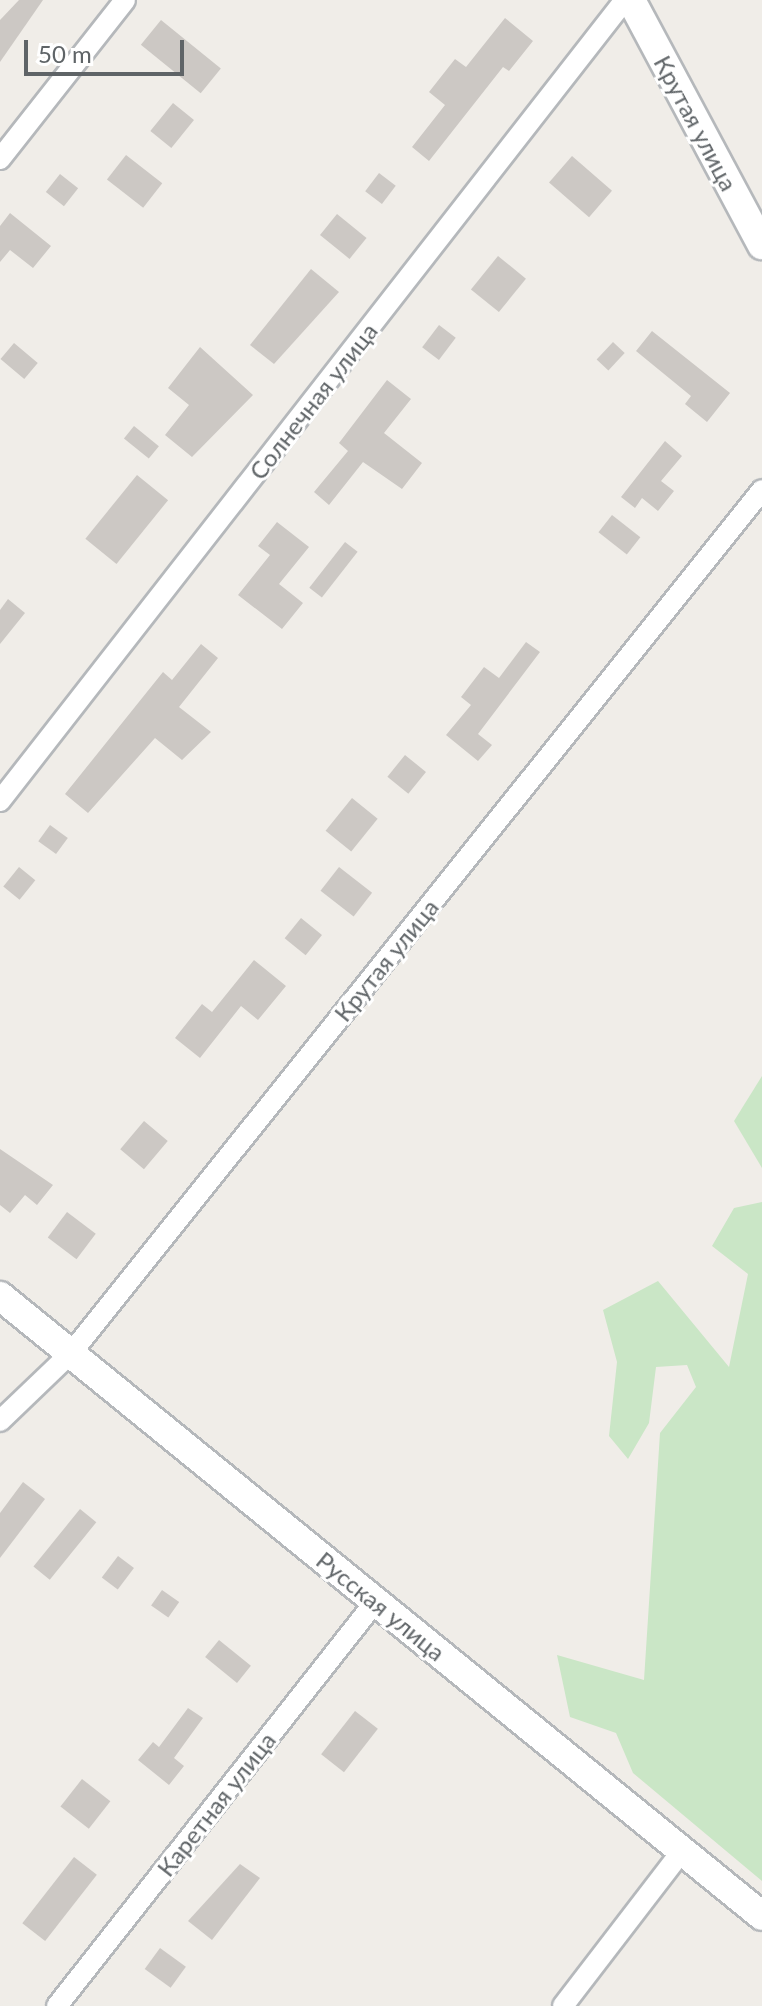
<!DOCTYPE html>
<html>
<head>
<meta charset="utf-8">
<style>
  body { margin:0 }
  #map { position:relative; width:762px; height:2006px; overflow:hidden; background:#f0ede8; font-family:Lato,sans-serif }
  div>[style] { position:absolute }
  .green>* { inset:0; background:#cae6c6 }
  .building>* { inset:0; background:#ccc8c4; transform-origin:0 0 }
  .roads { filter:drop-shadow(2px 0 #b5b8bb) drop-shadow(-2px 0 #b5b8bb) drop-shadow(0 2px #b5b8bb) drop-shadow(0 -2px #b5b8bb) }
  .street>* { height:20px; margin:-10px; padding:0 10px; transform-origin:10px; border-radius:10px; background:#fff }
  .secondary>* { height:28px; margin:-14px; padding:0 14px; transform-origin:14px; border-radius:14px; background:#fff }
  span { translate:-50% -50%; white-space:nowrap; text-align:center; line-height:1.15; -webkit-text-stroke:6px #fff; paint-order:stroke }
  .street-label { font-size:24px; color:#5f6467 }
  .scale { position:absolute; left:24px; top:40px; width:160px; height:36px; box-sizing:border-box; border:4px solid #5f6467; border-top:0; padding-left:10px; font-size:24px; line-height:28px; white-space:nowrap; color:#5f6467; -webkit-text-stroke:6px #fff; paint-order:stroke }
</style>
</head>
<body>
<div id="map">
  <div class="green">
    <i style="clip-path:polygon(762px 1076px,762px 1168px,734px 1121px)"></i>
    <i style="clip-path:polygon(762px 1202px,762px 1881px,633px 1773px,616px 1733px,570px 1717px,557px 1655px,644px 1680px,660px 1433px,696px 1387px,687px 1365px,656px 1367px,649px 1423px,628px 1459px,609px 1436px,617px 1362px,603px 1310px,658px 1281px,729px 1367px,748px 1274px,712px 1246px,734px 1208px)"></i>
  </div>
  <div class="building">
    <i style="clip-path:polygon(19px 0,43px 0,0 62px,0 20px)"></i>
    <i style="clip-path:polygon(505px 18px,533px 41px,509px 71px,503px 67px,429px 161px,412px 147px,445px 105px,429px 92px,455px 59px,466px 67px)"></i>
    <i style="left:161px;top:20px;width:77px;height:32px;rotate:39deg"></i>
    <i style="left:173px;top:103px;width:27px;height:36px;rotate:39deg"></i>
    <i style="left:126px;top:155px;width:46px;height:31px;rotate:38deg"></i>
    <i style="left:572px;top:156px;width:53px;height:35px;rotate:41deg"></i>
    <i style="left:379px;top:173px;width:21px;height:23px;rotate:37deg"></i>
    <i style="left:60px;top:174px;width:23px;height:23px;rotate:38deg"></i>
    <i style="clip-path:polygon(10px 213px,51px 246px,33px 268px,10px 250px,0 262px,0 226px)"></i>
    <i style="left:337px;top:214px;width:38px;height:27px;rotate:39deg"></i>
    <i style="left:498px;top:256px;width:36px;height:43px;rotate:39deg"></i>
    <i style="clip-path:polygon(311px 269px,339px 292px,274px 364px,250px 345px)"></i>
    <i style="left:439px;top:325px;width:21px;height:28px;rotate:37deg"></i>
    <i style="clip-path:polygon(652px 331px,730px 393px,707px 422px,685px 404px,691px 396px,636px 351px)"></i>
    <i style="left:613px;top:342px;width:16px;height:24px;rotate:43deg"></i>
    <i style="left:14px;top:343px;width:31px;height:21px;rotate:40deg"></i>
    <i style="clip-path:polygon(200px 347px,253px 395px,192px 457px,165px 435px,189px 405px,168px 388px)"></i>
    <i style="clip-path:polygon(387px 380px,411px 399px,384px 433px,422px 463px,402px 489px,363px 462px,329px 505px,314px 492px,348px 451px,339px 443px)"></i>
    <i style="left:134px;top:426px;width:32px;height:16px;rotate:39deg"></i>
    <i style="clip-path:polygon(665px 441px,682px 456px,661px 481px,674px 491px,658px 511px,642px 498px,635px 508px,621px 497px)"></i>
    <i style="left:137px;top:475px;width:40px;height:82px;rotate:39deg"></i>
    <i style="left:612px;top:515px;width:36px;height:22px;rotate:38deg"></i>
    <i style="clip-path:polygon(277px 522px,309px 547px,279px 584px,303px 603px,282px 629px,238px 595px,270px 555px,258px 546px)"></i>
    <i style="left:345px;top:542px;width:16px;height:58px;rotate:38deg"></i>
    <i style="clip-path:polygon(8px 599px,25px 613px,0 644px,0 610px)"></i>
    <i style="clip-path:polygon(526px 642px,540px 652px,478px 734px,492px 745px,478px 761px,446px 735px,471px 705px,461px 697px,484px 667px,499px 678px)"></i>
    <i style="clip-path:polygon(201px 644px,218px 658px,179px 707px,211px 732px,182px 760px,155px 738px,88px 813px,65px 794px,163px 672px,172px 680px)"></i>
    <i style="left:405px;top:755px;width:27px;height:28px;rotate:39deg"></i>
    <i style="left:352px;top:798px;width:33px;height:42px;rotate:39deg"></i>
    <i style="left:50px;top:825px;width:22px;height:20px;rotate:36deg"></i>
    <i style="left:19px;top:867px;width:21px;height:25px;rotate:39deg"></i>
    <i style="left:339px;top:867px;width:42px;height:30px;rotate:38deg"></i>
    <i style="left:301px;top:918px;width:27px;height:26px;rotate:39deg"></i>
    <i style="clip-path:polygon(254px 960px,286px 986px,258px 1020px,241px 1006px,200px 1058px,175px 1038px,202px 1004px,212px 1012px)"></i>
    <i style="left:144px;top:1121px;width:31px;height:37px;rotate:40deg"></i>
    <i style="clip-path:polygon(0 1149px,53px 1185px,37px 1205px,25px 1195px,10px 1213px,0 1205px)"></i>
    <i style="left:67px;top:1212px;width:36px;height:32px;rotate:37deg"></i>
    <i style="clip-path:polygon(23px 1482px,45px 1499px,0 1558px,0 1513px)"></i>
    <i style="left:80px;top:1509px;width:21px;height:74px;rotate:39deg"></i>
    <i style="left:118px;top:1556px;width:20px;height:27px;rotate:37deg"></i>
    <i style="left:162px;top:1590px;width:21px;height:19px;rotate:35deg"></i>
    <i style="left:219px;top:1640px;width:41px;height:22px;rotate:39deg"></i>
    <i style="clip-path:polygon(188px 1708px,203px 1718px,174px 1758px,184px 1766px,169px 1785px,138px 1760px,153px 1742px,159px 1747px)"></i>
    <i style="left:355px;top:1711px;width:29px;height:55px;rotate:38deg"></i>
    <i style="left:82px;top:1779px;width:36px;height:35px;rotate:38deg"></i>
    <i style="left:74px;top:1857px;width:29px;height:84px;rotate:38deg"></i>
    <i style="clip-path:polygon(240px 1864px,260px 1878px,212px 1940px,188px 1921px)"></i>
    <i style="left:160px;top:1948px;width:32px;height:26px;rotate:36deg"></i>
  </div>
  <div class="roads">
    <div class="street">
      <i style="left:0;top:159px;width:202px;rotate:-51.8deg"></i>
      <i style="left:0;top:801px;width:1016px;rotate:-52.04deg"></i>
      <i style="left:0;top:1421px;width:100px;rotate:-43.8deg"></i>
      <i style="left:72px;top:1352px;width:1104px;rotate:-51.32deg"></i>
      <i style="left:57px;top:2006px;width:514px;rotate:-51.79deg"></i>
      <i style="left:563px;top:2006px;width:195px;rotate:-52.5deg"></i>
    </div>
    <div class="secondary">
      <i style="left:631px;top:0;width:278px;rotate:61.9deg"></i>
      <i style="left:0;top:1296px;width:982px;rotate:39.13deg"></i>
    </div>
  </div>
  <div class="street-label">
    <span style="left:696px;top:123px;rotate:62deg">Крутая улица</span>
    <span style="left:313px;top:401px;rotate:-52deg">Солнечная улица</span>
    <span style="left:386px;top:960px;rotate:-51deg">Крутая улица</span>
    <span style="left:381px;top:1606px;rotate:39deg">Русская улица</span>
    <span style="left:216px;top:1804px;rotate:-52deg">Каретная улица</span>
  </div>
  <div class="scale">50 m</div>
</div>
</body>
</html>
